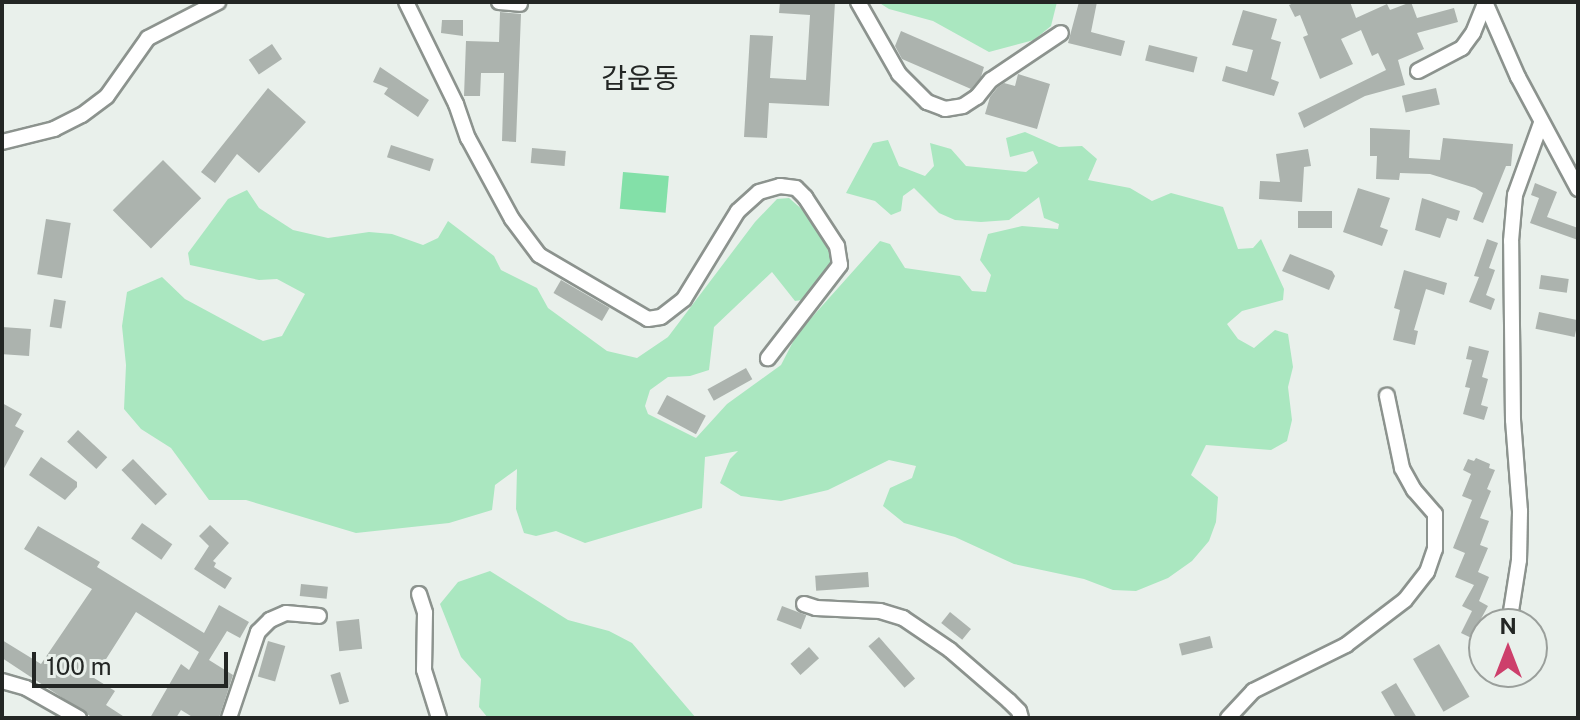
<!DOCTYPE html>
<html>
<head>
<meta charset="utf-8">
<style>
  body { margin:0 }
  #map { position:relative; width:1580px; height:720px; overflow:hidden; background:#e9f0eb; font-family:"Public Sans","Noto Sans KR",sans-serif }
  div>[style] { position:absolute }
  .green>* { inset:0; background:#aae7c0 }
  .water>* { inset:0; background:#83e0a8; transform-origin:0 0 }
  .building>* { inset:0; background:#acb3ae; transform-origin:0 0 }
  .roads { filter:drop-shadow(2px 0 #8c938e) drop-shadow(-2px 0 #8c938e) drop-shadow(0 2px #8c938e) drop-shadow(0 -2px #8c938e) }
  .minor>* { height:14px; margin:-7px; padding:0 7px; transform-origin:7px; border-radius:7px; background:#fff }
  span { translate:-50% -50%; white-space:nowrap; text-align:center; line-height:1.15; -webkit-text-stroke:6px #e9f0eb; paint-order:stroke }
  .quarter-label { font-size:28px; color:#232624 }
  .frame { position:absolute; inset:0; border:4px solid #232624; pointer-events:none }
  .north { position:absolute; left:1468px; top:608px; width:80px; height:80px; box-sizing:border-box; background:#e9f0eb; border:2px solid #9a9f9b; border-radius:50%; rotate:0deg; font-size:22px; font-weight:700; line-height:32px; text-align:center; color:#232624 }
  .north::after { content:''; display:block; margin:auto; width:28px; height:36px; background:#cd3f6b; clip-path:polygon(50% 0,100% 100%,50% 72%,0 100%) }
  .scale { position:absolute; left:32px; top:652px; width:196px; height:36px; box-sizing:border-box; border:4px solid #232624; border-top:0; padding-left:10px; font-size:24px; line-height:28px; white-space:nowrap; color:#232624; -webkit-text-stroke:6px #e9f0eb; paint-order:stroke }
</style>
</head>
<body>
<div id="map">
  <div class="green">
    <i style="clip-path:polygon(878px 2px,1057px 2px,1051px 26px,1034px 40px,989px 52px,933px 21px,889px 9px)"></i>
    <i style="clip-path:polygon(1025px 132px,1059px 147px,1082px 146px,1097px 159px,1088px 180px,1130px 188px,1152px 201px,1171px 193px,1223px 207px,1238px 249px,1253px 248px,1261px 239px,1284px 289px,1283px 300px,1242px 311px,1227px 324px,1238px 339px,1254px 348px,1275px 330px,1288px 334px,1293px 367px,1288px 387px,1292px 420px,1287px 441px,1271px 450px,1206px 445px,1191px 475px,1218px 497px,1216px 522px,1209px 541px,1192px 561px,1168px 578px,1136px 591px,1113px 590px,1084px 579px,1014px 564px,955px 537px,904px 523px,883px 506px,890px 488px,912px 478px,916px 466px,889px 460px,828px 490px,781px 501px,741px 496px,720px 483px,730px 459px,738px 451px,705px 457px,702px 508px,585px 543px,556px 531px,536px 536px,524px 533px,516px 509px,517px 469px,495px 485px,492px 510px,449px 523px,356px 533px,246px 500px,209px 500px,171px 448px,141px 429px,124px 409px,126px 365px,122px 326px,127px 292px,162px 277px,185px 299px,263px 341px,282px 336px,305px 294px,277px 279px,259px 280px,190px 265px,188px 253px,228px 199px,247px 190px,259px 208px,293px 230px,328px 238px,369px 232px,392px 234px,423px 245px,438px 238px,448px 221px,494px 256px,501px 270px,537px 288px,548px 308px,607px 351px,637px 358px,668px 337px,755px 222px,777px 199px,789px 198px,813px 219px,832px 258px,824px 279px,809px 299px,795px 301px,772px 272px,714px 327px,709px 370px,690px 376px,668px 377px,650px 390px,645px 406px,648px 414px,696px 438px,727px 404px,781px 365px,797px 334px,880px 241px,890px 244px,905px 268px,960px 276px,972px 291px,986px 292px,991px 275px,980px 260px,988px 234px,1022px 226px,1058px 229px,1059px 224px,1044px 218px,1039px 197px,1009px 220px,981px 222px,955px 220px,939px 213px,914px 188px,903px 196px,901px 211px,891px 215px,875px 201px,846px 193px,873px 143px,888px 140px,899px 166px,925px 176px,934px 166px,930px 143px,951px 149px,966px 166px,1026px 172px,1038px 163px,1033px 151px,1010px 157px,1006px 138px)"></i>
    <i style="clip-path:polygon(490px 571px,568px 620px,609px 631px,632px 643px,696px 718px,488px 718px,479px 707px,481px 679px,461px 657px,440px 604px,458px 582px)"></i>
  </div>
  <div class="water">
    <i style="left:623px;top:172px;width:46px;height:37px;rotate:5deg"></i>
  </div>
  <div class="building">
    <i style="clip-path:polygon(780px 2px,835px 2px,829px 106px,769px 103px,767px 138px,744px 137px,750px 35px,773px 36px,770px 78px,806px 80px,810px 15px,779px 13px)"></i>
    <i style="clip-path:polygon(1079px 2px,1097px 2px,1091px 32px,1125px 41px,1121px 56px,1068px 43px)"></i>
    <i style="clip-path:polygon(1296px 2px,1350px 2px,1356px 18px,1387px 4px,1390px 10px,1411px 2px,1417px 18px,1454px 8px,1458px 22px,1417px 33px,1424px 49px,1398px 60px,1405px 85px,1365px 96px,1304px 128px,1298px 113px,1386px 70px,1378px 53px,1372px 56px,1361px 30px,1341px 39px,1353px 64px,1320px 79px,1303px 37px,1308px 35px,1300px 15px,1295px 17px,1289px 5px)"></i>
    <i style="clip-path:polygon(1243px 10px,1277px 19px,1271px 39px,1281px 42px,1271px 79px,1279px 82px,1274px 96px,1222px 81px,1226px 66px,1247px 72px,1253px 50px,1232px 45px)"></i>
    <i style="clip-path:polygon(500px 12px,521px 14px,516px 142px,502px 141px,504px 73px,481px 73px,480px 96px,464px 96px,466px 41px,499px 42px)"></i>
    <i style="clip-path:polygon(442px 20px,463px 20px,463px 36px,441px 33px)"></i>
    <i style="clip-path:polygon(901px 31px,984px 67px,981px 77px,971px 89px,902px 59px,895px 46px)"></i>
    <i style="left:272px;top:44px;width:18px;height:28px;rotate:56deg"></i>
    <i style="left:1149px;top:45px;width:50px;height:16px;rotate:14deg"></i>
    <i style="clip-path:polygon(380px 67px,429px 100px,418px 117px,384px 94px,388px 88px,373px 82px)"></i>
    <i style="clip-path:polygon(1018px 74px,1050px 84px,1037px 129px,985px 114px,990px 97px,998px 87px,1004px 83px,1015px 86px)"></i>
    <i style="clip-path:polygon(268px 88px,306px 122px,259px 173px,237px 154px,215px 183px,201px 172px)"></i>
    <i style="left:1436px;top:88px;width:17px;height:35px;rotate:77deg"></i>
    <i style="clip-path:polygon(1370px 128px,1410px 130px,1409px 158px,1440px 160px,1443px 138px,1513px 144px,1511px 166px,1506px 166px,1483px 223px,1473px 219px,1483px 193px,1475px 188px,1430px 174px,1400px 173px,1399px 180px,1376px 179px,1377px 156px,1370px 156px)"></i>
    <i style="left:391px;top:145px;width:45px;height:13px;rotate:18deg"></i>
    <i style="left:532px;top:148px;width:34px;height:15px;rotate:5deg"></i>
    <i style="clip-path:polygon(1308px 149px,1311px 166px,1304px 167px,1302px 202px,1259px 199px,1260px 181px,1280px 182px,1276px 154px)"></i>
    <i style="left:163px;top:160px;width:54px;height:71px;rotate:45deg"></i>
    <i style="clip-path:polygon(1535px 183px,1557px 192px,1547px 217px,1578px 228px,1578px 240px,1530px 223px,1539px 198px,1531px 195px)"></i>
    <i style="clip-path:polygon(1358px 188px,1390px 198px,1380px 227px,1388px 230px,1382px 246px,1343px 232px)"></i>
    <i style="clip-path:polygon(1422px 198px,1460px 211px,1457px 221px,1447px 218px,1440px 238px,1415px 230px)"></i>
    <i style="left:1298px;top:211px;width:34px;height:17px"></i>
    <i style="left:46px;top:219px;width:25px;height:56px;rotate:9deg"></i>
    <i style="clip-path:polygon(1487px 239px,1498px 243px,1489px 268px,1495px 270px,1486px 295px,1495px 299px,1491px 310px,1469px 302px,1479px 277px,1474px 276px)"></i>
    <i style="clip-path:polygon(1290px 254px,1332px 271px,1335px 276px,1329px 290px,1282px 271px)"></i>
    <i style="clip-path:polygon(1404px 270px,1447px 283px,1444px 295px,1426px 289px,1414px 330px,1418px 331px,1415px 345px,1393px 340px,1400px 310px,1394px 308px)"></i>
    <i style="left:1541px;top:275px;width:28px;height:14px;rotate:8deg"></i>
    <i style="left:561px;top:280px;width:56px;height:15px;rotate:30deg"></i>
    <i style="left:54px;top:299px;width:12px;height:28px;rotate:9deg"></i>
    <i style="left:1539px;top:312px;width:40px;height:17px;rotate:12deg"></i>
    <i style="left:2px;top:327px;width:29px;height:27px;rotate:4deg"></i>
    <i style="clip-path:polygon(1469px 346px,1489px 351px,1482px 377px,1488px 379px,1481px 405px,1488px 407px,1484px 420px,1463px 414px,1470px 388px,1465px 387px,1472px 360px,1466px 359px)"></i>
    <i style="left:746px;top:368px;width:13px;height:44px;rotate:61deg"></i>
    <i style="left:667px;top:395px;width:44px;height:21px;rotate:28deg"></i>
    <i style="clip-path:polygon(2px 403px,22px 414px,15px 426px,24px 431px,2px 472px)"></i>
    <i style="left:78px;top:430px;width:40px;height:16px;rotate:43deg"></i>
    <i style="clip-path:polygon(41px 457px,77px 482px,77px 487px,65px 500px,29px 475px)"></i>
    <i style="clip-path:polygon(1476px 458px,1490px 464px,1489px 468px,1495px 470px,1487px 489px,1491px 491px,1480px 518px,1489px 521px,1480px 545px,1488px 548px,1478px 572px,1489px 577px,1479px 601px,1488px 606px,1476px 628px,1484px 632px,1484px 644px,1461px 633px,1472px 611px,1462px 606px,1474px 585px,1455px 577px,1465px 553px,1453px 548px,1472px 500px,1462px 496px,1471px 474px,1463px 470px,1468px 459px,1474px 461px)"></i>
    <i style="left:133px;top:459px;width:49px;height:16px;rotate:46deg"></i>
    <i style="left:142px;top:523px;width:37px;height:19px;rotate:35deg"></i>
    <i style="clip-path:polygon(210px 525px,229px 543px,213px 561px,216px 563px,214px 567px,232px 578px,225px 589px,194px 569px,209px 546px,199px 536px)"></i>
    <i style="clip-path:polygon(38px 526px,100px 562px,97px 567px,204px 633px,219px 605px,249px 622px,240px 638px,227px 631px,209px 660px,233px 675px,219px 718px,194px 718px,181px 710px,176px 718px,150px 718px,181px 664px,189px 670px,199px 652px,136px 612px,94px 678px,115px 691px,106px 705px,126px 718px,93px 718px,2px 658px,2px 640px,41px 664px,92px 589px,24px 549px)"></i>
    <i style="left:868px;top:572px;width:15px;height:53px;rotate:86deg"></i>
    <i style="left:301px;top:584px;width:27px;height:12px;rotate:6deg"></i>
    <i style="left:782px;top:606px;width:26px;height:15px;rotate:21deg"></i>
    <i style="left:950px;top:612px;width:27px;height:14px;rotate:39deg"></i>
    <i style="left:359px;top:619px;width:30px;height:23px;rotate:84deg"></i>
    <i style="left:1210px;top:636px;width:12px;height:32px;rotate:76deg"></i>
    <i style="left:879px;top:637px;width:55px;height:14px;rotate:49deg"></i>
    <i style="left:268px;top:641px;width:18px;height:37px;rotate:16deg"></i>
    <i style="left:1439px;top:644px;width:61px;height:30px;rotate:60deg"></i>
    <i style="left:809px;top:647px;width:15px;height:25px;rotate:48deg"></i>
    <i style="left:340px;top:672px;width:31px;height:10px;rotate:73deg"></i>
    <i style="clip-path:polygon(1396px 683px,1417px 718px,1396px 718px,1381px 692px)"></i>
  </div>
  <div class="roads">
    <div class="minor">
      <i style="left:406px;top:2px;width:114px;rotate:63.9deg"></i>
      <i style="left:456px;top:104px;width:36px;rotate:71deg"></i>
      <i style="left:468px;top:138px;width:92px;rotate:61.5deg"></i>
      <i style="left:512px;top:219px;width:45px;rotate:53.1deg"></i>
      <i style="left:539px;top:255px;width:126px;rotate:30.4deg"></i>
      <i style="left:648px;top:319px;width:13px;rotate:-9deg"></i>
      <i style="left:661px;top:317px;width:29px;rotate:-38deg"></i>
      <i style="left:684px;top:299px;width:103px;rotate:-58.5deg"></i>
      <i style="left:738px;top:211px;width:28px;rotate:-42deg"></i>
      <i style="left:759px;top:192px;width:22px;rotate:-16deg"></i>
      <i style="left:780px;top:186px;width:16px;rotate:7deg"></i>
      <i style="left:796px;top:188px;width:13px;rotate:45deg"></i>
      <i style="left:805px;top:197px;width:59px;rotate:56.9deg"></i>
      <i style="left:837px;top:246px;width:19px;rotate:81deg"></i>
      <i style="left:840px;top:265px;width:118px;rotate:127.7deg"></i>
      <i style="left:499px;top:2px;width:21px;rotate:5deg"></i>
      <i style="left:858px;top:2px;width:83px;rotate:60.3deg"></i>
      <i style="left:899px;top:74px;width:40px;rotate:45deg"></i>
      <i style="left:927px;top:102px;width:19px;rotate:21deg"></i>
      <i style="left:945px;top:109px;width:18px;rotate:-9deg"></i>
      <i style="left:963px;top:106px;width:17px;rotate:-33deg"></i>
      <i style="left:977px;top:97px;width:22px;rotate:-51deg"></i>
      <i style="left:991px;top:80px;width:84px;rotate:-33.9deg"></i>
      <i style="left:1485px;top:2px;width:82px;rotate:66.3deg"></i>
      <i style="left:1518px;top:77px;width:127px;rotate:61.8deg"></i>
      <i style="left:1418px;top:71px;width:50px;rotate:-27.6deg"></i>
      <i style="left:1462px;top:48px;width:19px;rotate:-54deg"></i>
      <i style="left:1473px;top:33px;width:32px;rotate:-68deg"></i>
      <i style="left:2px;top:142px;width:54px;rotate:-14deg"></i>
      <i style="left:54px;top:129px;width:31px;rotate:-27deg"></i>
      <i style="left:82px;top:115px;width:31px;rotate:-37deg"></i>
      <i style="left:107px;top:96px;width:71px;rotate:-54.7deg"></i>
      <i style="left:148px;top:38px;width:79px;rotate:-27.2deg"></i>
      <i style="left:419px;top:594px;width:20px;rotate:72deg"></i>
      <i style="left:425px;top:613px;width:57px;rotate:91deg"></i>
      <i style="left:424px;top:670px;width:50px;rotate:72.6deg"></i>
      <i style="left:804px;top:604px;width:13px;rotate:18deg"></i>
      <i style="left:816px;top:608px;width:64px;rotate:2.7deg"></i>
      <i style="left:880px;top:611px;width:24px;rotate:17deg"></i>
      <i style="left:903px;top:618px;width:57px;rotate:34.2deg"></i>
      <i style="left:950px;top:650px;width:78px;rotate:40.8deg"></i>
      <i style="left:1009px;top:701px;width:14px;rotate:45deg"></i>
      <i style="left:1019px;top:711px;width:7px;rotate:74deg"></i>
      <i style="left:1509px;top:624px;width:65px;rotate:-81.1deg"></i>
      <i style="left:1519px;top:560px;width:49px;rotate:-88.8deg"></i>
      <i style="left:1520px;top:511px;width:91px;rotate:-94.4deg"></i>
      <i style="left:1513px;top:420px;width:179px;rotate:-90.6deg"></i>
      <i style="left:1511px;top:241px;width:46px;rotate:-85deg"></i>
      <i style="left:1515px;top:195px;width:77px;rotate:-70.1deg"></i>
      <i style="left:2px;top:681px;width:25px;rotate:16deg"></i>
      <i style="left:26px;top:688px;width:61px;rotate:29.5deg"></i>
      <i style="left:229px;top:718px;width:91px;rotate:-71.4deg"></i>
      <i style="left:258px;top:632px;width:17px;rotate:-45deg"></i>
      <i style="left:270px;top:620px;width:17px;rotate:-24deg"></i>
      <i style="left:286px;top:613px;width:33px;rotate:5deg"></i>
      <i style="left:1228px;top:718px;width:37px;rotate:-47deg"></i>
      <i style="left:1253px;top:691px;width:104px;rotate:-26.3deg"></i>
      <i style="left:1346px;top:645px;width:74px;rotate:-37.3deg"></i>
      <i style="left:1405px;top:600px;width:36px;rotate:-52deg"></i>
      <i style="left:1427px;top:572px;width:24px;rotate:-71deg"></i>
      <i style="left:1435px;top:549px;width:35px;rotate:-90deg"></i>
      <i style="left:1435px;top:514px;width:32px;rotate:-131deg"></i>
      <i style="left:1414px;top:490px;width:25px;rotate:-119deg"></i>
      <i style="left:1402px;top:468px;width:74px;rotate:-101.8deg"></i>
    </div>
  </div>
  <div class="quarter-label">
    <span style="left:640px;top:78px">갑운동</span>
  </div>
  <div class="frame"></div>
  <div class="north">N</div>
  <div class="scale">100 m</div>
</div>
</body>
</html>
